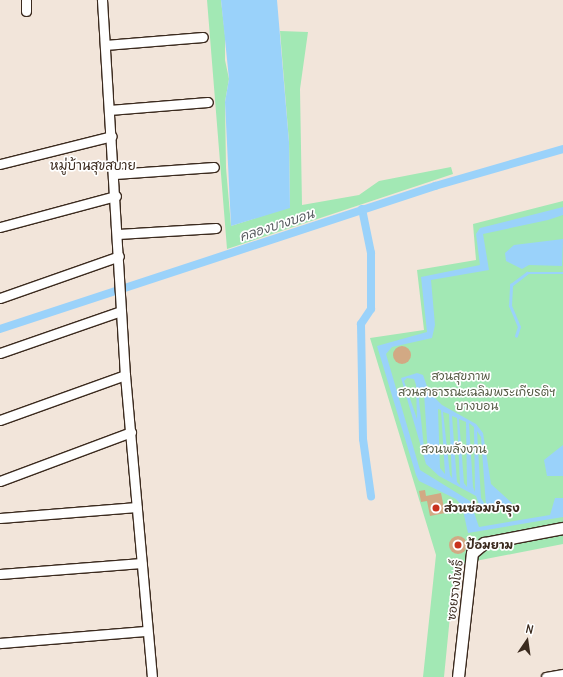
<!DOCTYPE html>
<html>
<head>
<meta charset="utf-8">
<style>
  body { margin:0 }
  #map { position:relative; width:563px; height:677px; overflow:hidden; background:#f2e5da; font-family:Delius,"Playpen Sans Thai",sans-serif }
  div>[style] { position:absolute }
  .green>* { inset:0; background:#a2e8b4 }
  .water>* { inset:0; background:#9ad2fa }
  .stream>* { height:2.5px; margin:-1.25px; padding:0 1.25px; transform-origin:1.25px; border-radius:1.25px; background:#9ad2fa }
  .canal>* { height:8px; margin:-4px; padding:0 4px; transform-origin:4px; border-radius:4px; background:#9ad2fa }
  .building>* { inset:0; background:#d2a984 }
  .round { border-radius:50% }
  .roads { filter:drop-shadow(1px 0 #3b2a1e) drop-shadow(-1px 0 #3b2a1e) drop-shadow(0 1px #3b2a1e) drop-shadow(0 -1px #3b2a1e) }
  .minor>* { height:9px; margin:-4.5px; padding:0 4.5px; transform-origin:4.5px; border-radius:4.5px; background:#fff }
  .tertiary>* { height:11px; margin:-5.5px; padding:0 5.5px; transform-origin:5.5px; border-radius:5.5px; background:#fff }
  .dots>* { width:11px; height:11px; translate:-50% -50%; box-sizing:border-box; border:2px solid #fff; border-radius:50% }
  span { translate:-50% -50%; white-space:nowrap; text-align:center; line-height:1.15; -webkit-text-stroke:3.5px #fff; paint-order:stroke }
  .park-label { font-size:12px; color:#555a44 }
  .poi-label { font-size:12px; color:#3b2a1e; font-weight:700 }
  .left { translate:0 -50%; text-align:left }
  .street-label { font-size:12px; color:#3b2a1e }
  .neighbourhood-label { font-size:13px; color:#3b2a1e }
  .water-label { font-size:13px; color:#585c60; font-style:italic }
  .north { position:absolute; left:507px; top:621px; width:40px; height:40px; -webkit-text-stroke:3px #fff; paint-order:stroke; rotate:13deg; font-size:11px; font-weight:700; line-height:16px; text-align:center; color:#3b2a1e }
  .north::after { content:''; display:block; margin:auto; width:14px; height:18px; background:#3b2a1e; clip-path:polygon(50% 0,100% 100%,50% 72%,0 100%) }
</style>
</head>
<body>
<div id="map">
  <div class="green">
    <i style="clip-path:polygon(207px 0,221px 0,225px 35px,225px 60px,229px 79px,225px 102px,226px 168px,231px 226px,290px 207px,289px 142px,280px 31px,308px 32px,300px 89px,302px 205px,359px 195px,379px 181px,451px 167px,453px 174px,227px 249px)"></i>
    <i style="clip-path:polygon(563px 201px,563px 544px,455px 565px,444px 677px,423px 677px,436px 555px,370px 338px,424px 330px,417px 270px,476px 260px,473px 224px)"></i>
  </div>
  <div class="water">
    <i style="clip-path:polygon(221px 0,277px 0,289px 142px,290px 208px,231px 226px,225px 102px,229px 79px)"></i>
    <i style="clip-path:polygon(563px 207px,563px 215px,548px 220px,483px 234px,489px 270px,431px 280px,435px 325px,432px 338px,392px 347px,386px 354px,420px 470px,470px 501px,479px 527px,550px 515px,555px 498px,563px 498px,563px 517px,468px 533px,462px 506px,456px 499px,419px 481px,416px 475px,377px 346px,427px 332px,421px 277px,480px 265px,476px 234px,480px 228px)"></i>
    <i style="clip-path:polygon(563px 239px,562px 266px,529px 265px,522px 269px,506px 261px,505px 253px,514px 245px)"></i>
    <i style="clip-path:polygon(evenodd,417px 373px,423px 375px,429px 392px,442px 405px,476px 424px,483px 433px,491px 484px,512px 503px,510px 506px,481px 511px,476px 496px,439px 476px,426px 464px,401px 378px,417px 373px,407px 378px,414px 379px,416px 385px,417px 419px,404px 381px,407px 378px,417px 373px,421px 387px,424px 393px,428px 455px,424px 448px,419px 400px,421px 387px,417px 373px,438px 409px,441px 410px,445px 474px,440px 468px,438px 409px,417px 373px,443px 412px,449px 414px,452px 478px,450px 475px,443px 412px,417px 373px,452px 416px,457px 418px,460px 485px,457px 482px,452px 416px,417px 373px,459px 419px,466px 422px,467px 487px,464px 483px,459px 419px,417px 373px,469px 423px,474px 427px,475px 492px,473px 487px,469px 423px,417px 373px,477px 431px,481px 437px,486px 506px,481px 498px,477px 431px)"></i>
    <i style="clip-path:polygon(563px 445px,563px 476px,547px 476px,544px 460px)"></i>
  </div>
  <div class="stream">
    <i style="left:516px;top:336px;width:9px;rotate:-72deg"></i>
    <i style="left:519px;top:327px;width:23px;rotate:-113deg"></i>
    <i style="left:510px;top:306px;width:21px;rotate:-87deg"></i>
    <i style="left:511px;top:285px;width:20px;rotate:-37deg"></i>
    <i style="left:527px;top:273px;width:36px"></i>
  </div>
  <div class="canal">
    <i style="left:362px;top:209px;width:45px;rotate:78.4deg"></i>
    <i style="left:371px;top:253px;width:56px;rotate:90deg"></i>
    <i style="left:371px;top:309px;width:18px;rotate:124deg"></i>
    <i style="left:361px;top:324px;width:115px;rotate:89deg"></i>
    <i style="left:363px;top:439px;width:58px;rotate:82deg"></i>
    <i style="left:0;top:329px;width:458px;rotate:-18.2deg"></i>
    <i style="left:435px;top:186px;width:133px;rotate:-16.1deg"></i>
  </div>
  <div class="building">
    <i class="round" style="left:393px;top:346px;width:18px;height:18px"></i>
    <i style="clip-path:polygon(425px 490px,426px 496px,441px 493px,445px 513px,430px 516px,427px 501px,421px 502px,419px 491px)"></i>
    <i class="round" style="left:449px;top:536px;width:18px;height:18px"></i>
  </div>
  <div class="roads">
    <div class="minor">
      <i style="left:26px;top:0;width:11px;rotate:90deg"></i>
      <i style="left:102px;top:0;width:376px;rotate:86.5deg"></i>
      <i style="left:125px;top:375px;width:303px;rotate:84.9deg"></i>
      <i style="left:105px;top:45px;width:98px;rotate:-4.7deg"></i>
      <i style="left:109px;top:110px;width:99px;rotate:-4.6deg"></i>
      <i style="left:0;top:164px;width:115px;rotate:-14deg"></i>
      <i style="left:115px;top:174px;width:99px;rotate:-4deg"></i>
      <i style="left:0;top:227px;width:120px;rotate:-15deg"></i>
      <i style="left:118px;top:234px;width:98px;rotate:-3.5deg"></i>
      <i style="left:0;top:298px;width:126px;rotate:-19.4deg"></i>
      <i style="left:0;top:353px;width:128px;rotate:-19.1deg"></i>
      <i style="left:0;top:420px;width:133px;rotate:-19.8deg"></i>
      <i style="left:0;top:481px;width:140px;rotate:-20.5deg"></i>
      <i style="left:0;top:518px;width:137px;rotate:-4.6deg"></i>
      <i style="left:0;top:574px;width:142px;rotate:-4.4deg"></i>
      <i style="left:0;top:643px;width:147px;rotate:-4.7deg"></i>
      <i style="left:546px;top:677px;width:17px;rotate:-10deg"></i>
    </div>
    <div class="tertiary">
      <i style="left:458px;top:677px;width:125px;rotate:-83.6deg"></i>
      <i style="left:472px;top:553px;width:16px;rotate:-40deg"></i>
      <i style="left:484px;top:543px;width:80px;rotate:-10.8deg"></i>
    </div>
  </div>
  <div class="dots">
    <i style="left:436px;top:508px;background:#c8321e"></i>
    <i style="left:458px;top:545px;background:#c8321e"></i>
  </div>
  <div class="park-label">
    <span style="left:461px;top:376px">สวนสุขภาพ</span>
    <span style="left:477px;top:399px">สวนสาธารณะเฉลิมพระเกียรติฯ<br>บางบอน</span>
    <span style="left:454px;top:449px">สวนพลังงาน</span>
  </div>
  <div class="poi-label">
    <span class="left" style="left:444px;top:508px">ส่วนซ่อมบำรุง</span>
    <span class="left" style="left:466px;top:545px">ป้อมยาม</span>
  </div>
  <div class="street-label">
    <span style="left:455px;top:590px;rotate:-83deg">ซอยรางโพธิ์</span>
  </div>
  <div class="neighbourhood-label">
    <span style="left:93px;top:166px">หมู่บ้านสุขสบาย</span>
  </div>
  <div class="water-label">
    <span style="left:277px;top:226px;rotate:-18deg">คลองบางบอน</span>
  </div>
  <div class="north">N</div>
</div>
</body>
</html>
